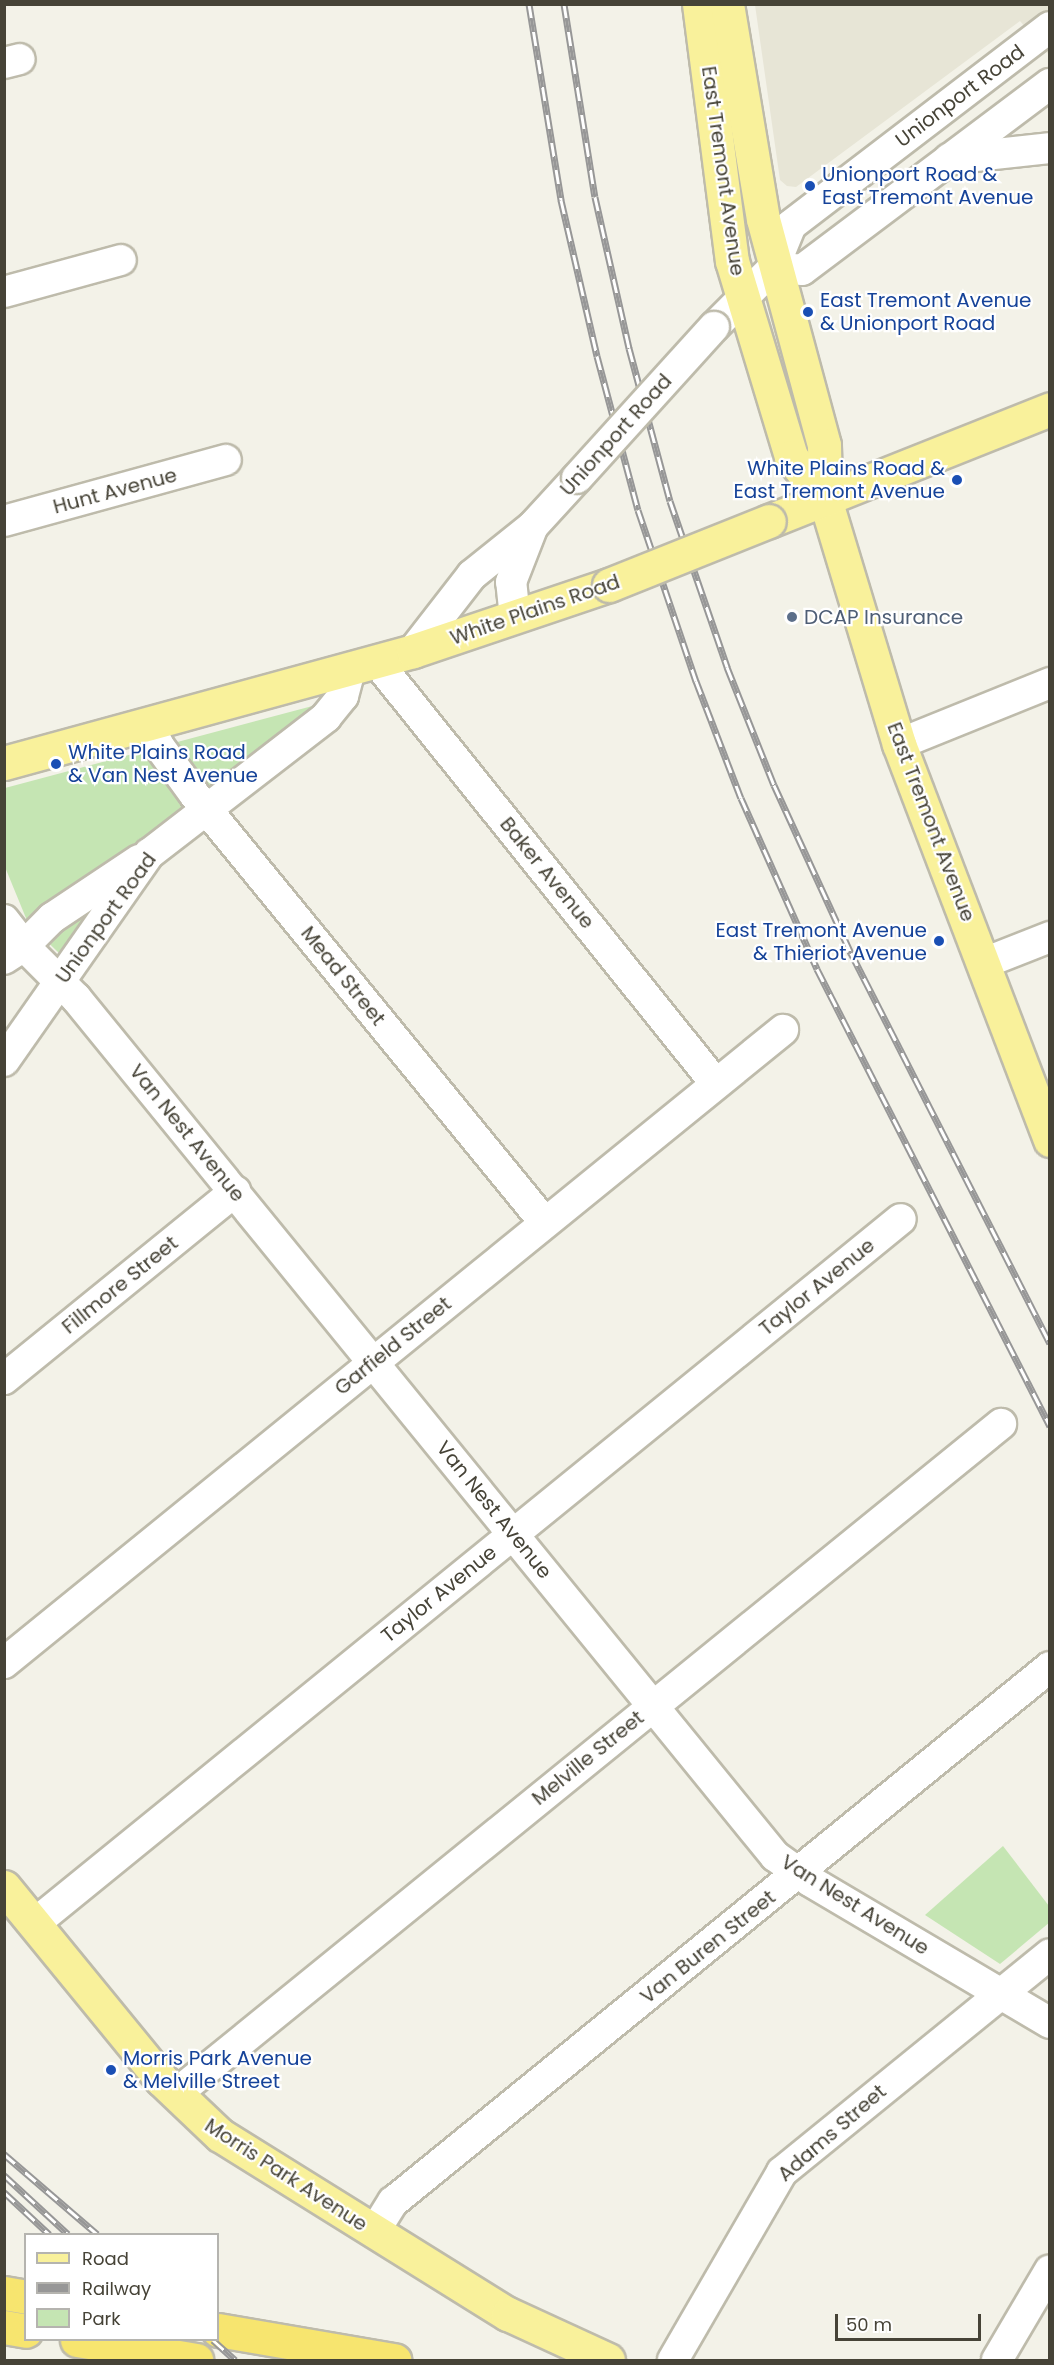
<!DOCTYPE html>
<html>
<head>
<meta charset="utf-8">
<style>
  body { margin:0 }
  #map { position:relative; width:1054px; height:2365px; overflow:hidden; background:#f3f2e8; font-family:Poppins,sans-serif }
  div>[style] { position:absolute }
  .residential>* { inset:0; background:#e7e5d6 }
  .green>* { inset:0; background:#c5e5b3 }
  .roads { filter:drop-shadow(2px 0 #bebbab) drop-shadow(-2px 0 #bebbab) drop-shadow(0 2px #bebbab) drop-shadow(0 -2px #bebbab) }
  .minor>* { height:30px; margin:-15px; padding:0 15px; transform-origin:15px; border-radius:15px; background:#fff }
  .major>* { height:33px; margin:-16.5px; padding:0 16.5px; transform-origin:16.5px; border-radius:16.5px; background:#f9f19b }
  .highway>* { height:33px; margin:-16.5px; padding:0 16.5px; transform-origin:16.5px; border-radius:16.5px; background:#f7e56f }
  .rail>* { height:7px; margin-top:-3.5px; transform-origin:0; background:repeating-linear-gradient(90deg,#fff 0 14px,#979797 0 28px); box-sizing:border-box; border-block:2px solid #979797 }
  .bridges { filter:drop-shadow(2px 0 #bebbab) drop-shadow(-2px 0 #bebbab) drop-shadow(0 2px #bebbab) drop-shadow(0 -2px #bebbab) }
  .minor-bridge>* { height:30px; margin:-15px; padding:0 15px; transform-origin:15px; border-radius:15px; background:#fff }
  .major-bridge>* { height:33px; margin:-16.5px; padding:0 16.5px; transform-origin:16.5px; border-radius:16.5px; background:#f9f19b }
  .highway-bridge>* { height:33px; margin:-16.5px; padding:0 16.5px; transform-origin:16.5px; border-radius:16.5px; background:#f7e56f }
  .dots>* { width:16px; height:16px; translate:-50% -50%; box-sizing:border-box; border:3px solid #fff; border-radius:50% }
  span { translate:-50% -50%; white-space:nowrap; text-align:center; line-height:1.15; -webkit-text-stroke:4.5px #fff; paint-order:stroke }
  .street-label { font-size:20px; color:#464337 }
  .transit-label { font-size:20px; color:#164399 }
  .left { translate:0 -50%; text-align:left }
  .right { translate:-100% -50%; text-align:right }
  .service-label { font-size:20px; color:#4e5e75 }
  .frame { position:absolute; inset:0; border:6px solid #464337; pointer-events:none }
  .legend { position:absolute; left:24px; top:2233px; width:195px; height:108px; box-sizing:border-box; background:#fff; border:2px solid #b5b4af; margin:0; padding:8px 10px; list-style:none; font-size:18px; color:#464337 }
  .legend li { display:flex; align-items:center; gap:12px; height:30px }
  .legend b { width:30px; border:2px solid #b5b4af }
  .scale { position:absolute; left:835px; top:2314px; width:146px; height:27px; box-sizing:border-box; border:3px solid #464337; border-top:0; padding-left:8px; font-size:18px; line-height:21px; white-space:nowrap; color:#464337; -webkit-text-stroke:4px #fff; paint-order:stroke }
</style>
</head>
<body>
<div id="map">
  <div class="residential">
    <i style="clip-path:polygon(755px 5px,1049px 5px,1049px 55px,1020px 21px,796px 187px,787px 186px,780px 180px)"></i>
  </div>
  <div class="green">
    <i style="clip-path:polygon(320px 704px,61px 955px,28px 923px,5px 867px,5px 788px)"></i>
    <i style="clip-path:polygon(1003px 1846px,1049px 1906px,1050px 1922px,1000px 1964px,925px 1915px)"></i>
  </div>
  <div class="roads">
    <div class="minor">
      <i style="left:4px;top:63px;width:16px;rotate:-14deg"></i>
      <i style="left:949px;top:159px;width:102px;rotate:-6.2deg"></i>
      <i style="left:774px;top:267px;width:28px;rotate:6deg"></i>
      <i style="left:802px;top:270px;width:310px;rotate:-36.9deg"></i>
      <i style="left:4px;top:292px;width:121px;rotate:-15.3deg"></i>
      <i style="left:714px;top:327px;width:85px;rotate:-45deg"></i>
      <i style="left:774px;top:267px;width:45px;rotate:-68deg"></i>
      <i style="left:791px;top:225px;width:326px;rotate:-37.4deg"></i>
      <i style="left:4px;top:521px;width:230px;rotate:-15.4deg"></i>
      <i style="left:515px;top:618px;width:36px;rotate:-96deg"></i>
      <i style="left:511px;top:582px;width:60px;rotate:-68.6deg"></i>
      <i style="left:413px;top:651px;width:96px;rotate:-52.2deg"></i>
      <i style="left:472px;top:575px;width:78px;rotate:-38.8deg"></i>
      <i style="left:533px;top:526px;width:65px;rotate:-47.5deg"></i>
      <i style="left:377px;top:662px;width:541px;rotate:51.22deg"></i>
      <i style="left:149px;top:724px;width:24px;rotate:66deg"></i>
      <i style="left:159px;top:746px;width:59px;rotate:53.9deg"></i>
      <i style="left:194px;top:794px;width:554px;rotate:50.71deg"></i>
      <i style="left:899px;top:744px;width:163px;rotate:-22deg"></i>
      <i style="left:4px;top:920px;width:33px;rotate:52deg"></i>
      <i style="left:24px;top:946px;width:74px;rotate:45deg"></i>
      <i style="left:76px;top:998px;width:1107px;rotate:50.83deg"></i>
      <i style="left:775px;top:1856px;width:43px;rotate:35.5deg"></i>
      <i style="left:810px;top:1881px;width:279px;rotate:30.6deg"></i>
      <i style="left:4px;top:959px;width:24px;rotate:-33deg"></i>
      <i style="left:24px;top:946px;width:40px;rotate:-45deg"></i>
      <i style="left:52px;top:918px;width:105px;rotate:-33.7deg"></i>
      <i style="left:984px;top:963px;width:71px;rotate:-21.5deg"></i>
      <i style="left:4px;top:1061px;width:253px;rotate:-55deg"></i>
      <i style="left:149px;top:854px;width:224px;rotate:-37.7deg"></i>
      <i style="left:326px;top:717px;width:27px;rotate:-51deg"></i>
      <i style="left:343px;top:696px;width:28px;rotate:-75deg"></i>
      <i style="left:4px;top:1379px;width:298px;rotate:-39.1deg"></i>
      <i style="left:4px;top:1663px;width:1004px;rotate:-39.1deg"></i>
      <i style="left:34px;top:1924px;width:1117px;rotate:-39.12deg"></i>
      <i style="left:176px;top:2094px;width:1063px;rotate:-39.08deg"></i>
      <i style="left:374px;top:2232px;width:36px;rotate:-58deg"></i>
      <i style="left:393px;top:2202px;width:847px;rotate:-39.16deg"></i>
      <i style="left:673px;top:2360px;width:217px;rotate:-59.9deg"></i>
      <i style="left:782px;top:2172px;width:345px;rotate:-39.1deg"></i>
      <i style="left:997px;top:2360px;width:104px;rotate:-59.5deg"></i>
    </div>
    <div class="major">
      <i style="left:699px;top:4px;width:259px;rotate:82.7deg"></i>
      <i style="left:732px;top:261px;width:205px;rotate:73.2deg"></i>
      <i style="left:791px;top:457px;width:54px;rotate:51deg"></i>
      <i style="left:727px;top:4px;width:218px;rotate:80.5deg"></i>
      <i style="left:763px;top:219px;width:234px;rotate:74.9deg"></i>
      <i style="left:824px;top:445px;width:54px;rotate:88.9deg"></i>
      <i style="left:825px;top:499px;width:256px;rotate:73.2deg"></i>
      <i style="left:899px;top:744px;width:424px;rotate:69.1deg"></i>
      <i style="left:769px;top:521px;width:302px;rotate:-21.7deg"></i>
      <i style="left:4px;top:763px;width:424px;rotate:-15.3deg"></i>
      <i style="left:413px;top:651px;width:207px;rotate:-18.6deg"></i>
      <i style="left:4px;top:1887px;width:249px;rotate:50.7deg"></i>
      <i style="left:162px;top:2080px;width:80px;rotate:43.5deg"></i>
      <i style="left:220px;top:2135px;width:339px;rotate:31.9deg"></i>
      <i style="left:508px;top:2314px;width:110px;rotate:24.7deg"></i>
    </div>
    <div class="highway">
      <i style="left:4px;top:2293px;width:22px;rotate:10deg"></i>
      <i style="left:4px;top:2327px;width:22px;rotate:10deg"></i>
      <i style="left:218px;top:2330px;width:179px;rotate:9.7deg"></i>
    </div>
  </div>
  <div class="rail">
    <i style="left:529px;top:4px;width:199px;rotate:80.7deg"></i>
    <i style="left:561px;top:200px;width:160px;rotate:77deg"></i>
    <i style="left:597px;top:356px;width:159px;rotate:75.1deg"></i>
    <i style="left:638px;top:510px;width:181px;rotate:71.3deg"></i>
    <i style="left:696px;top:681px;width:125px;rotate:69deg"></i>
    <i style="left:741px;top:798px;width:187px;rotate:66deg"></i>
    <i style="left:817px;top:969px;width:513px;rotate:62.99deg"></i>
    <i style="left:564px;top:4px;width:195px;rotate:80.9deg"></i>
    <i style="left:595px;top:197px;width:155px;rotate:77.3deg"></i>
    <i style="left:629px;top:348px;width:158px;rotate:75deg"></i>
    <i style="left:670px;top:501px;width:176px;rotate:71deg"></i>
    <i style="left:727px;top:667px;width:127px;rotate:68.3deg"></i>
    <i style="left:774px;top:785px;width:185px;rotate:65.4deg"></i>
    <i style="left:851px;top:953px;width:438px;rotate:63deg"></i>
    <i style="left:4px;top:2154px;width:123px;rotate:40.7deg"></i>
    <i style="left:4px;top:2175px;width:87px;rotate:42.7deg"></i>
    <i style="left:4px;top:2192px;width:62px;rotate:43deg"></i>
    <i style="left:159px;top:2340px;width:30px;rotate:41deg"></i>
    <i style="left:177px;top:2340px;width:30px;rotate:41deg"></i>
    <i style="left:213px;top:2340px;width:30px;rotate:42deg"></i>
  </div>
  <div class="bridges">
    <div class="minor-bridge">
      <i style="left:577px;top:478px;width:204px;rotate:-47.8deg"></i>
    </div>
    <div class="major-bridge">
      <i style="left:609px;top:585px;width:172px;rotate:-21.8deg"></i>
    </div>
    <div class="highway-bridge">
      <i style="left:77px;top:2340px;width:121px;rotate:9.5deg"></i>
    </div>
  </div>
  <div class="dots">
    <i style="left:810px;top:186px;background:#1a4fb4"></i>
    <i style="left:808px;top:312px;background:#1a4fb4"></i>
    <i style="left:957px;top:480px;background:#1a4fb4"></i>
    <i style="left:792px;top:617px;background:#5c6f8a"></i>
    <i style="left:56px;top:764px;background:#1a4fb4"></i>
    <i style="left:939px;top:941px;background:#1a4fb4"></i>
    <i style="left:111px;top:2070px;background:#1a4fb4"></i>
  </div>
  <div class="street-label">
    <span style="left:960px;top:96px;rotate:-37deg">Unionport Road</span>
    <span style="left:723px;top:171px;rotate:82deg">East Tremont Avenue</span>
    <span style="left:616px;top:435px;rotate:-48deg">Unionport Road</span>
    <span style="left:115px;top:491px;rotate:-15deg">Hunt Avenue</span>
    <span style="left:535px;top:610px;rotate:-19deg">White Plains Road</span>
    <span style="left:931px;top:822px;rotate:69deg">East Tremont Avenue</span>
    <span style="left:547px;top:873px;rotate:51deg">Baker Avenue</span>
    <span style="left:106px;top:918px;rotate:-54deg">Unionport Road</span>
    <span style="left:343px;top:976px;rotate:51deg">Mead Street</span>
    <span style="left:187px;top:1133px;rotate:51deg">Van Nest Avenue</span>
    <span style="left:120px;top:1285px;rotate:-39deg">Fillmore Street</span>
    <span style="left:817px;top:1287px;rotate:-39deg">Taylor Avenue</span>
    <span style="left:393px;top:1346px;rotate:-39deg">Garfield Street</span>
    <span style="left:494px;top:1510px;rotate:51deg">Van Nest Avenue</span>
    <span style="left:439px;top:1594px;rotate:-39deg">Taylor Avenue</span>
    <span style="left:588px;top:1758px;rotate:-39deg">Melville Street</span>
    <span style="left:855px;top:1905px;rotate:32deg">Van Nest Avenue</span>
    <span style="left:708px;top:1947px;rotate:-39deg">Van Buren Street</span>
    <span style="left:832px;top:2133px;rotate:-41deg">Adams Street</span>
    <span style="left:286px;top:2175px;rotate:33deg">Morris Park Avenue</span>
  </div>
  <div class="transit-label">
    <span class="left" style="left:822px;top:186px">Unionport Road &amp;<br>East Tremont Avenue</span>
    <span class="left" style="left:820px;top:312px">East Tremont Avenue<br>&amp; Unionport Road</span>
    <span class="right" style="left:945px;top:480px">White Plains Road &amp;<br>East Tremont Avenue</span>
    <span class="left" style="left:68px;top:764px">White Plains Road<br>&amp; Van Nest Avenue</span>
    <span class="right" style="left:927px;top:942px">East Tremont Avenue<br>&amp; Thieriot Avenue</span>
    <span class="left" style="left:123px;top:2070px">Morris Park Avenue<br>&amp; Melville Street</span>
  </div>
  <div class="service-label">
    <span class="left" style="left:804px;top:617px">DCAP Insurance</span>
  </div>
  <div class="frame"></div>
  <ul class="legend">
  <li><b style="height:8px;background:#f9f19b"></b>Road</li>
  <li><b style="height:8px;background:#979797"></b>Railway</li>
  <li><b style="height:16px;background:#c5e5b3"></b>Park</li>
  </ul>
  <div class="scale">50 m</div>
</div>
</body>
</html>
